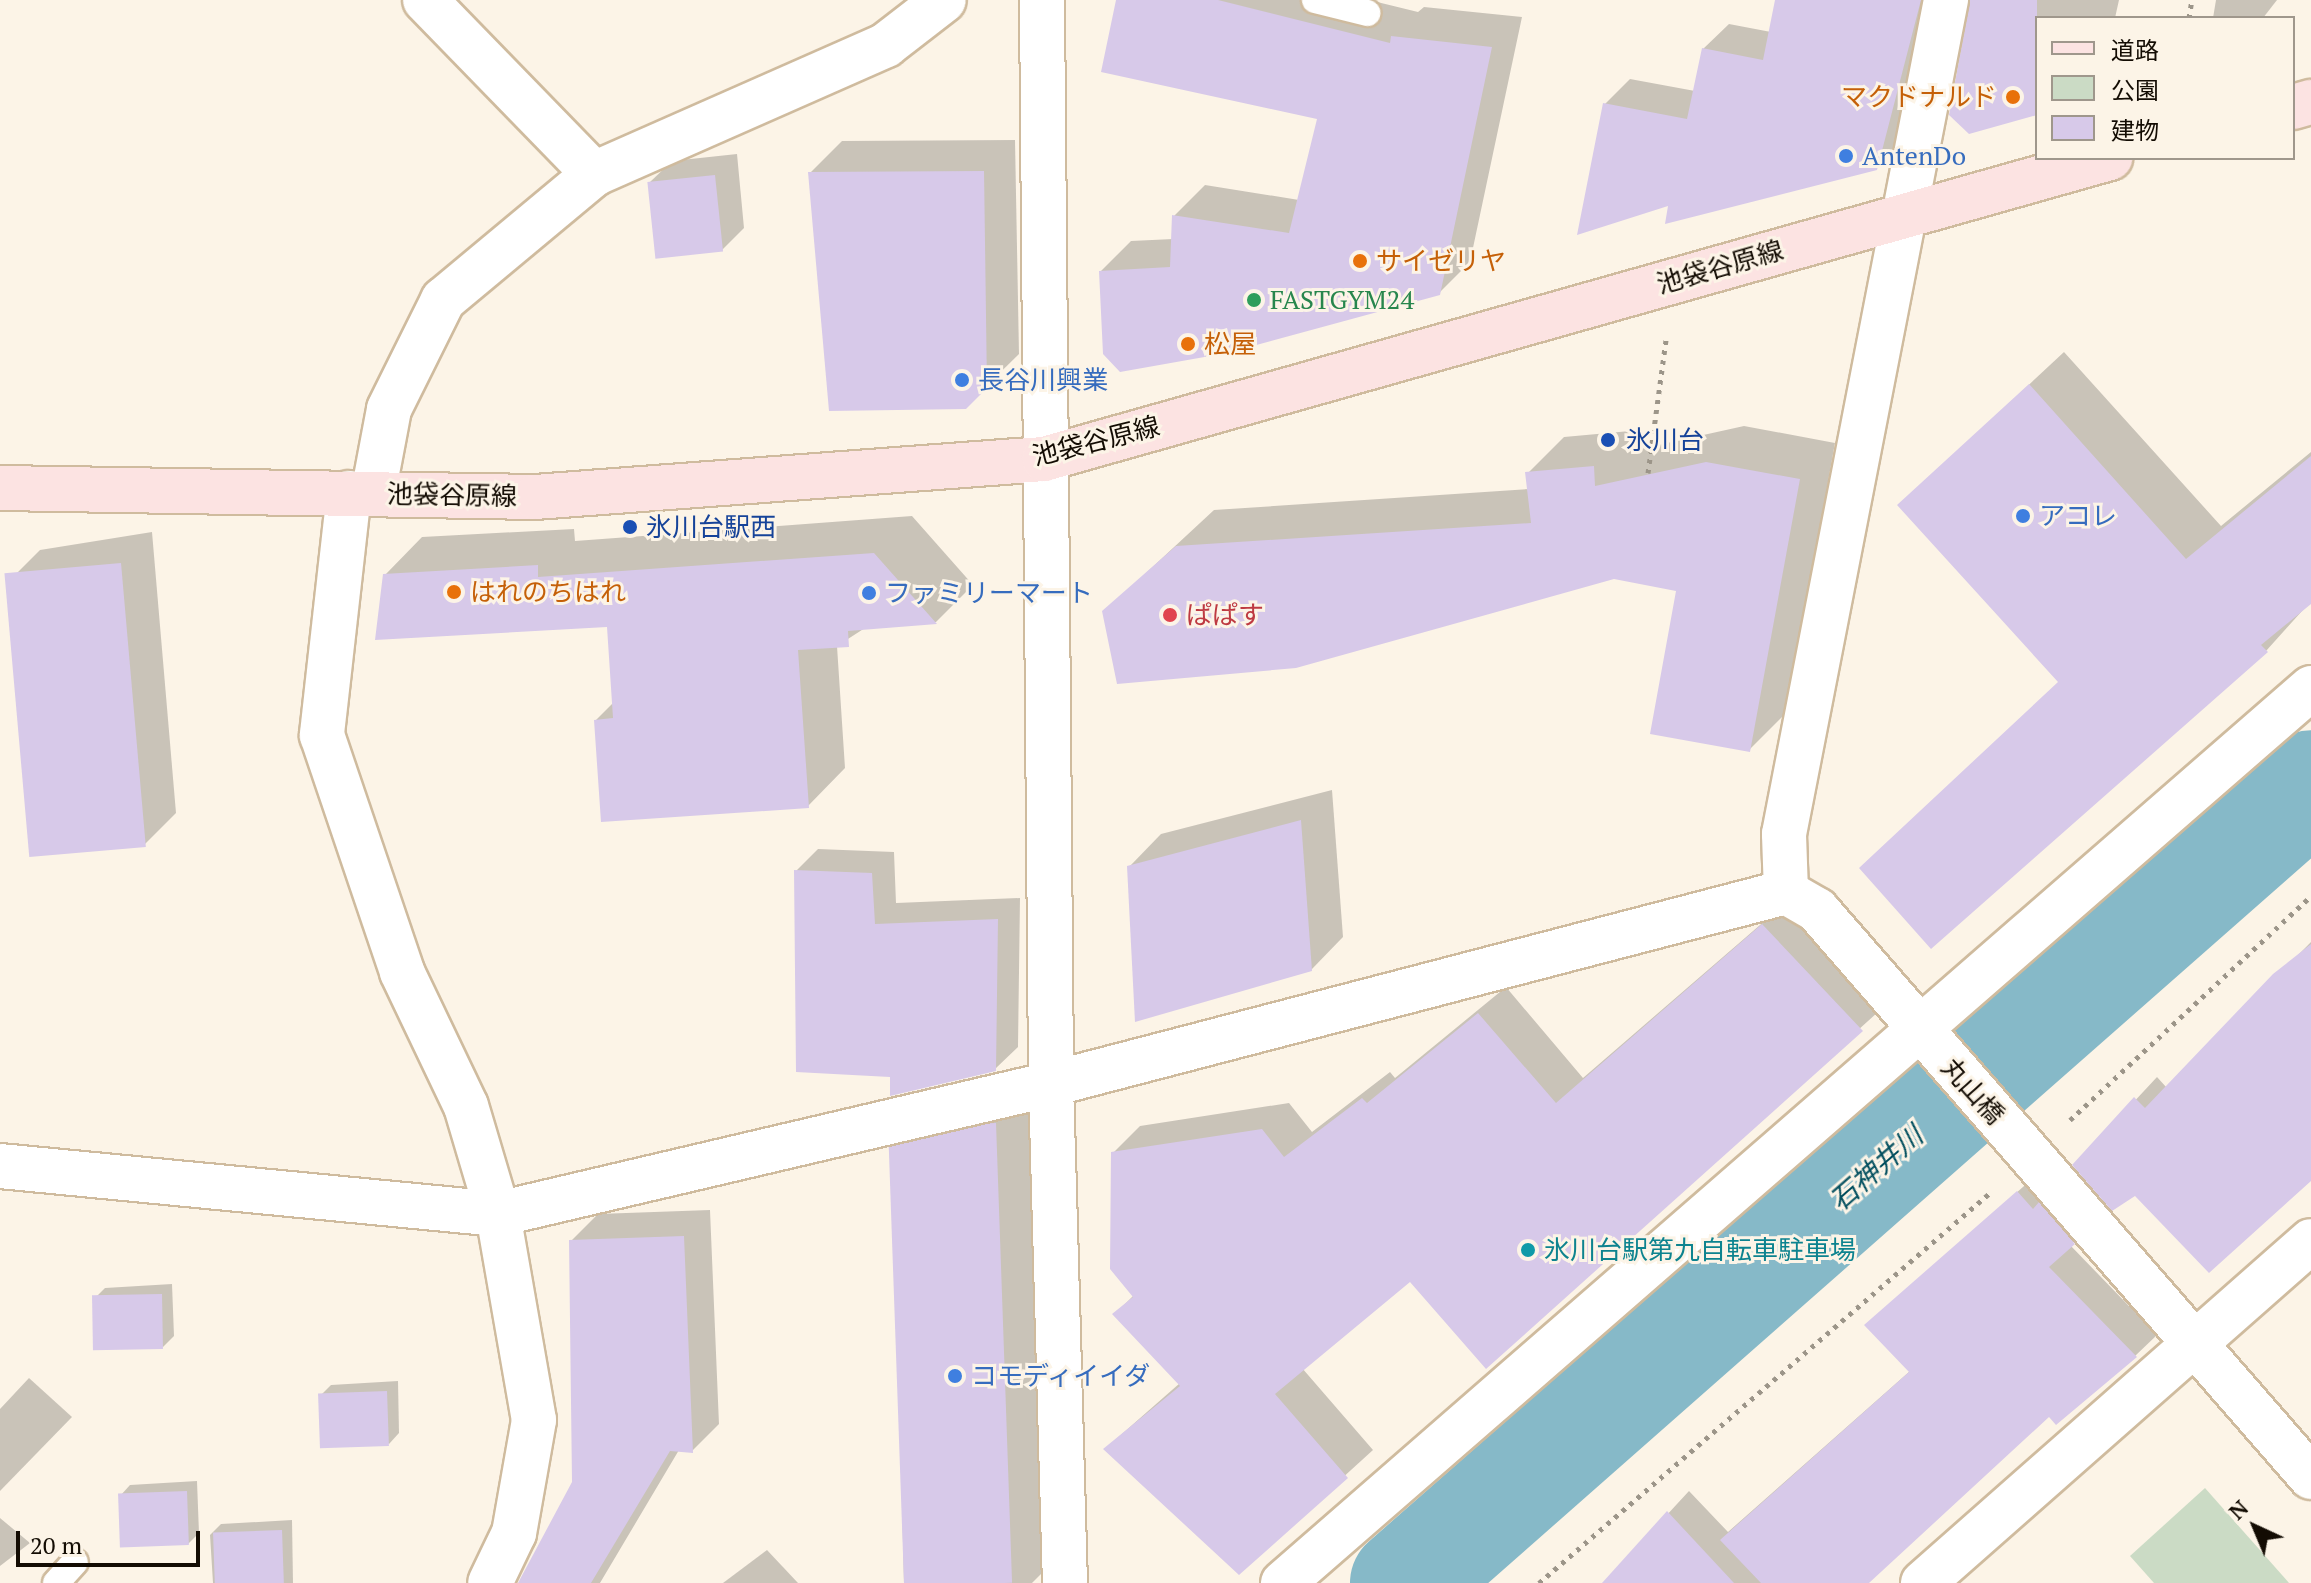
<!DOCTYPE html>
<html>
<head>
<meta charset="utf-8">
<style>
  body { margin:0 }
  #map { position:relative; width:2311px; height:1583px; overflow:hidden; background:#fcf4e7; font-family:"PT Serif","Noto Sans JP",serif }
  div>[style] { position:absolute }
  .green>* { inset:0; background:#cbdbc5 }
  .shadow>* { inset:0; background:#0003 }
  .river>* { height:110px; margin:-55px; padding:0 55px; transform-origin:55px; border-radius:55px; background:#86b9c8 }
  .building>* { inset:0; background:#d7c9e9; transform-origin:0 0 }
  .path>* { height:5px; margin-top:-2.5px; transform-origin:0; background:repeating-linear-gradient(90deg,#9c9589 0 4px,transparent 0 10px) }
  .roads { filter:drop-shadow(2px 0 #cfbb9e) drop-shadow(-2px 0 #cfbb9e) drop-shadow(0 2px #cfbb9e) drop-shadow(0 -2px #cfbb9e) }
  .service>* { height:26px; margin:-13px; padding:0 13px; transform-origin:13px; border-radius:13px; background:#fff }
  .minor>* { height:44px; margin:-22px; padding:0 22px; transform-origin:22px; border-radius:22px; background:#fff }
  .tertiary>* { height:44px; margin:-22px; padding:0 22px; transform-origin:22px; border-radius:22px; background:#fff }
  .secondary>* { height:44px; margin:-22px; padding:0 22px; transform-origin:22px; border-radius:22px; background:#fce3e2 }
  .dots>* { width:22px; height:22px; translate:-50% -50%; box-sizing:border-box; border:4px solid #fcf4e7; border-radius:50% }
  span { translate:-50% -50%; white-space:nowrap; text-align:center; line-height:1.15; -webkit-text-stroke:6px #fcf4e7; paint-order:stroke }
  .food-label { font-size:26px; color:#c56008 }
  .right { translate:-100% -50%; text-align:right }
  .left { translate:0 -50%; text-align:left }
  .shop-label { font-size:26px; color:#366cbe }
  .street-label { font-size:26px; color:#130c03 }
  .leisure-label { font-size:26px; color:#27864d }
  .transit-label { font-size:26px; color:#164399 }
  .health-label { font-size:26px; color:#be3a42 }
  .culture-label { font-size:26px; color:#0d838f }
  .water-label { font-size:28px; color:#014e5e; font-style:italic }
  .legend { position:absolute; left:2035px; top:16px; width:260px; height:144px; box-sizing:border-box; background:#fcf4e7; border:2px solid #9f978c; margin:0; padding:10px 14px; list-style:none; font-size:24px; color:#130c03 }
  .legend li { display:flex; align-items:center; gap:16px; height:40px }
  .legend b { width:40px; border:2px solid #9f978c }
  .north { position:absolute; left:2215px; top:1487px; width:80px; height:80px; -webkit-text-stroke:6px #fcf4e7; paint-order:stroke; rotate:316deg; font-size:22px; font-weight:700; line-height:32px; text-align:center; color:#130c03 }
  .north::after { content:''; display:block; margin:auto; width:28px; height:36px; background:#130c03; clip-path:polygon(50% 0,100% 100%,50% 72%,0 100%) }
  .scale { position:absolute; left:16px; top:1531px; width:184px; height:36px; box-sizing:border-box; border:4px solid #130c03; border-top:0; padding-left:10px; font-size:24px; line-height:28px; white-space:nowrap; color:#130c03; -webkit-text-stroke:6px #fcf4e7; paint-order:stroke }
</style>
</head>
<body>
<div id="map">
  <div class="green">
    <i style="clip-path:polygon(2205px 1488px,2289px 1583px,2154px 1583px,2130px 1556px)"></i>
  </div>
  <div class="shadow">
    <i style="clip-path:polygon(1118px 0,1369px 0,1418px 12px,1424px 7px,1522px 17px,1470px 262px,1439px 293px,1101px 271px,1131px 241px,1173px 239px,1174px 216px,1205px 185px,1299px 200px,1320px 117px)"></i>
    <i style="clip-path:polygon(1777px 0,1940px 0,1901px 143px,1876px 169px,1671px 203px,1605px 104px,1630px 79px,1695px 91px,1703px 49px,1729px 24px,1771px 32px)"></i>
    <i style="clip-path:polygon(1971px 0,2119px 0,2115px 18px,2037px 18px,2037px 113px)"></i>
    <i style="clip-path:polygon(2216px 0,2277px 0,2263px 18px,2213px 18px)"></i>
    <i style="clip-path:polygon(1015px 140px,1019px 354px,965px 407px,810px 173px,842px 141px)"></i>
    <i style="clip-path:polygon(737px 154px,744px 228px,722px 250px,649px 183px,672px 161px)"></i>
    <i style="clip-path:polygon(2064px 352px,2221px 526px,2311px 452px,2311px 601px,2266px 651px,2060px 681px,1900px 505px)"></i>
    <i style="clip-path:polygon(1744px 426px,1835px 443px,1786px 713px,1749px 750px,1678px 590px,1614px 577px,1104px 612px,1214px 510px,1529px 489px,1528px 473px,1564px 437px,1630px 431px,1631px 451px)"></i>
    <i style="clip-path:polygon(912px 516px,973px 585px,936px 622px,865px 628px,837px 646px,845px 768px,808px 806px,596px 720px,614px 702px,609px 625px,377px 638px,385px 575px,422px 537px,574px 529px,575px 541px)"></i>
    <i style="clip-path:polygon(152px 532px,176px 813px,144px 845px,8px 582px,40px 550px)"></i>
    <i style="clip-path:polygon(1332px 790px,1343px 937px,1311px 970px,1129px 867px,1161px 834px)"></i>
    <i style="clip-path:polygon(818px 849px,894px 852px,896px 903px,1020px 898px,1018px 1047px,995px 1069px,796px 871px)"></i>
    <i style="clip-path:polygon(1790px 899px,1888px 1003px,1486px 1366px,1410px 1279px,1302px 1368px,1373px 1450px,1239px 1572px,1106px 1448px,1180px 1383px,1115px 1314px,1134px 1295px,1113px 1153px,1140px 1126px,1289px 1103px,1312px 1132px,1390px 1072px,1395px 1078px,1506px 987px,1583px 1078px)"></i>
    <i style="clip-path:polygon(2311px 942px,2311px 1178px,2135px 1193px,2075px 1165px,2157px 1077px,2167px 1088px)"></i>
    <i style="clip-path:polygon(1035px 1084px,1050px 1565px,1032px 1583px,904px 1583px,893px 1148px,934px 1108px)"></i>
    <i style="clip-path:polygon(2040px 1172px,2095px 1221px,2070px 1245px,2157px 1335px,2135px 1356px,2049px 1414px,1857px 1583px,1604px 1583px,1689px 1491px,1728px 1532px,1910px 1371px,1866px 1325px)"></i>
    <i style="clip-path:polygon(710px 1210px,719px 1424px,692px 1451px,679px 1450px,600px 1583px,520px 1583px,574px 1482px,571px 1241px,598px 1214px)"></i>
    <i style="clip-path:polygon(172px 1284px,174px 1336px,163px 1347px,94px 1299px,105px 1288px)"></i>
    <i style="clip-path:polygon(29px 1378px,72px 1417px,0 1491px,0 1409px)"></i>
    <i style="clip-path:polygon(398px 1381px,399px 1433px,389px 1444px,320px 1396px,331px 1385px)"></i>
    <i style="clip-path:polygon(197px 1481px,199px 1533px,188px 1544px,120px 1496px,130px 1485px)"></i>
    <i style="clip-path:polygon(0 1518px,30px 1543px,0 1566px)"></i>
    <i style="clip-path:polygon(292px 1520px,293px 1583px,213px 1583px,210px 1535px,221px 1524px)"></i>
    <i style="clip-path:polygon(767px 1550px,798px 1583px,723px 1583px)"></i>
  </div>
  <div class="river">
    <i style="left:1405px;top:1583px;width:1207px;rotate:-41.37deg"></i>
  </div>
  <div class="building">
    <i style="clip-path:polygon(1116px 0,1218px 0,1390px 43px,1391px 36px,1492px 47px,1440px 295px,1227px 353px,1120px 372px,1103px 354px,1099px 271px,1170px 267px,1172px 215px,1289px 233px,1317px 119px,1101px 72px)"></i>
    <i style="clip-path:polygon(1775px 0,1921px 0,1877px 170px,1665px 224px,1668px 206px,1577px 235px,1603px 103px,1687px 119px,1702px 48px,1763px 60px)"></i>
    <i style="clip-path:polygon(1970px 0,2037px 0,2037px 115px,1969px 134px,1949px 115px)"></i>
    <i style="clip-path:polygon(984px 171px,987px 388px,966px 409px,829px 411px,808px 172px)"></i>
    <i style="left:715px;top:175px;width:77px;height:68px;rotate:84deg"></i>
    <i style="clip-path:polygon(2029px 384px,2186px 559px,2311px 456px,2311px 604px,2261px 645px,2268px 652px,1931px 949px,1859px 868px,2058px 682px,1897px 505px)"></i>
    <i style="clip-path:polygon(1706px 462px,1800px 479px,1750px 752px,1650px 734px,1676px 591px,1614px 579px,1296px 668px,1117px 684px,1102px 611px,1176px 546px,1531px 523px,1525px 472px,1594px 466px,1595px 486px)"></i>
    <i style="clip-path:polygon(874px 553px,937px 624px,848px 631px,849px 647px,798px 650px,809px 808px,601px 822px,594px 720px,613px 718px,607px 627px,375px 640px,383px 574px,538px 565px,538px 577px)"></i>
    <i style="left:121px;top:563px;width:285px;height:117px;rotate:85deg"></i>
    <i style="clip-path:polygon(1301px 820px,1312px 971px,1135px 1022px,1127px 866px)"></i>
    <i style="clip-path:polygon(794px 870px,872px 873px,875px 924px,998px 919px,996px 1071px,890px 1096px,890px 1077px,796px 1072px)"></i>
    <i style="clip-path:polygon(1762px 924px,1863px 1031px,1486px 1369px,1410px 1282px,1275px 1394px,1348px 1478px,1239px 1575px,1103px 1449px,1180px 1386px,1112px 1314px,1133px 1297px,1110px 1269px,1111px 1152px,1262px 1129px,1284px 1157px,1362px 1098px,1367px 1103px,1478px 1013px,1556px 1103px)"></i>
    <i style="clip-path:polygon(2311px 944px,2311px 1181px,2209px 1273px,2135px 1196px,2112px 1211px,2072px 1165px,2134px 1097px,2145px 1108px,2273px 974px)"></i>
    <i style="left:996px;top:1123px;width:460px;height:108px;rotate:88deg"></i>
    <i style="clip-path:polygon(2017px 1191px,2033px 1209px,2039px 1202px,2075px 1244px,2049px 1267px,2137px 1357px,2056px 1425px,2049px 1417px,1869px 1583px,1761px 1583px,1720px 1540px,1909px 1372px,1864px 1325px)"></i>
    <i style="clip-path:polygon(684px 1236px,693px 1453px,670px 1451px,591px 1583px,518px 1583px,572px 1482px,569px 1240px)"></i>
    <i style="left:162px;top:1294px;width:55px;height:70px;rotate:89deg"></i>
    <i style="left:387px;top:1391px;width:55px;height:69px;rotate:88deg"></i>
    <i style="left:187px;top:1491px;width:54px;height:69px;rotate:88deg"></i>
    <i style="clip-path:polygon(1667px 1511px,1734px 1583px,1602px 1583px)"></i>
    <i style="left:282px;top:1530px;width:53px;height:69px;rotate:88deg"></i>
  </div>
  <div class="path">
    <i style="left:2189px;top:18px;width:18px;rotate:-81deg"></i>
    <i style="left:1648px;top:473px;width:134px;rotate:-82.3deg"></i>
    <i style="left:2070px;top:1120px;width:329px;rotate:-42.9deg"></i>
    <i style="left:1539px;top:1583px;width:599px;rotate:-40.87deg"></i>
  </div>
  <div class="roads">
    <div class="service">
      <i style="left:1315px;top:0;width:54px;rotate:14deg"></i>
      <i style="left:56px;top:1583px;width:28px;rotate:-48deg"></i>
    </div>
    <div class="minor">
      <i style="left:425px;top:0;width:243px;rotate:45.8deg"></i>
      <i style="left:349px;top:493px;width:244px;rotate:96.4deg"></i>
      <i style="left:322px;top:735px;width:250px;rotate:71.3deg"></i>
      <i style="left:402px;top:972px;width:148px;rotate:64.5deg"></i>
      <i style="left:466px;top:1106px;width:113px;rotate:73.5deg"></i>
      <i style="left:498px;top:1214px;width:209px;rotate:80.1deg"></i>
      <i style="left:534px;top:1420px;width:115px;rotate:100deg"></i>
      <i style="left:514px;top:1533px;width:55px;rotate:115.6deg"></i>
      <i style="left:373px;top:494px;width:86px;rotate:-79.3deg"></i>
      <i style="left:389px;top:409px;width:122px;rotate:-63.6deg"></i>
      <i style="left:443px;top:300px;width:197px;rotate:-39.8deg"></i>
      <i style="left:594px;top:174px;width:319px;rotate:-23.8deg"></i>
      <i style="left:886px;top:45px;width:73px;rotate:-37.8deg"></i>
      <i style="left:1786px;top:892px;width:36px;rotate:30deg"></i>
      <i style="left:1817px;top:910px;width:752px;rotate:48.94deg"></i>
      <i style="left:0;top:1166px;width:500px;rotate:5.51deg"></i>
      <i style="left:498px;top:1214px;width:568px;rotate:-13.23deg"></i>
      <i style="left:1051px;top:1084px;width:760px;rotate:-14.64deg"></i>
      <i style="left:1786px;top:892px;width:58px;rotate:-92deg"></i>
      <i style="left:1784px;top:834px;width:850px;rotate:-79.01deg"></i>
      <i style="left:1283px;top:1583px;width:1363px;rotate:-41.04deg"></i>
      <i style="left:1923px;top:1583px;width:517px;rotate:-41.39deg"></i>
    </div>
    <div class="tertiary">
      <i style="left:1042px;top:0;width:1084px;rotate:89.52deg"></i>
      <i style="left:1051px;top:1084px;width:499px;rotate:88.4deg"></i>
    </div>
    <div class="secondary">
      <i style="left:2293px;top:107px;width:19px;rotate:-16deg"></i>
      <i style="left:0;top:488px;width:535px;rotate:0.96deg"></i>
      <i style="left:535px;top:497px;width:510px;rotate:-4.27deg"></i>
      <i style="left:1044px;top:459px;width:1108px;rotate:-15.77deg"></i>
    </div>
  </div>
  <div class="dots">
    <i style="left:2013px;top:97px;background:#e8710a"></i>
    <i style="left:1846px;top:156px;background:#3f7fe0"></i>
    <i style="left:1360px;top:261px;background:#e8710a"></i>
    <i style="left:1254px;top:300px;background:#2e9e5b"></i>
    <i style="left:1188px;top:344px;background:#e8710a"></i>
    <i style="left:962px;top:380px;background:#3f7fe0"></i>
    <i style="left:1608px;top:440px;background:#1a4fb4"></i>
    <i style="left:2023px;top:516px;background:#3f7fe0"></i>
    <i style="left:630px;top:527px;background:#1a4fb4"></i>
    <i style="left:454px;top:592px;background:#e8710a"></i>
    <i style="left:869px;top:593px;background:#3f7fe0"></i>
    <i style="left:1170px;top:615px;background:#e0444e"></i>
    <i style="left:1528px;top:1250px;background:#0f9aa8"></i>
    <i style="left:955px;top:1376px;background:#3f7fe0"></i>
  </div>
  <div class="food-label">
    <span class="right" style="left:1997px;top:97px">マクドナルド</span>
    <span class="left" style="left:1376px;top:261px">サイゼリヤ</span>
    <span class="left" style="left:1204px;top:344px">松屋</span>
    <span class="left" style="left:470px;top:592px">はれのちはれ</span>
  </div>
  <div class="shop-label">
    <span class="left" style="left:1862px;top:156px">AntenDo</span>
    <span class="left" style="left:978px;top:380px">長谷川興業</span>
    <span class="left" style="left:2039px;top:516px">アコレ</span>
    <span class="left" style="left:885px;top:593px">ファミリーマート</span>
    <span class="left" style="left:971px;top:1376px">コモディイイダ</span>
  </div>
  <div class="street-label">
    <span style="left:1720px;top:267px;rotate:-16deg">池袋谷原線</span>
    <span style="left:1096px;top:441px;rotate:-14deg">池袋谷原線</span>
    <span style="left:452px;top:495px;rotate:1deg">池袋谷原線</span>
    <span style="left:1973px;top:1091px;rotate:48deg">丸山橋</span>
  </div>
  <div class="leisure-label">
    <span class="left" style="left:1270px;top:300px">FASTGYM24</span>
  </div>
  <div class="transit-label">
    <span class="left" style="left:1626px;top:440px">氷川台</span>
    <span class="left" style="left:646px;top:527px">氷川台駅西</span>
  </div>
  <div class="health-label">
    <span class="left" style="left:1186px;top:615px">ぱぱす</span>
  </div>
  <div class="culture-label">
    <span class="left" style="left:1544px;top:1250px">氷川台駅第九自転車駐車場</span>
  </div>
  <div class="water-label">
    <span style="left:1876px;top:1168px;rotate:-41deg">石神井川</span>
  </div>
  <ul class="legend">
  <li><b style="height:10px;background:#fce3e2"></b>道路</li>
  <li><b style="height:22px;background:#cbdbc5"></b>公園</li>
  <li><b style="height:22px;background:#d7c9e9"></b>建物</li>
  </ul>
  <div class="north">N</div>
  <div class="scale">20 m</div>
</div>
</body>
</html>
